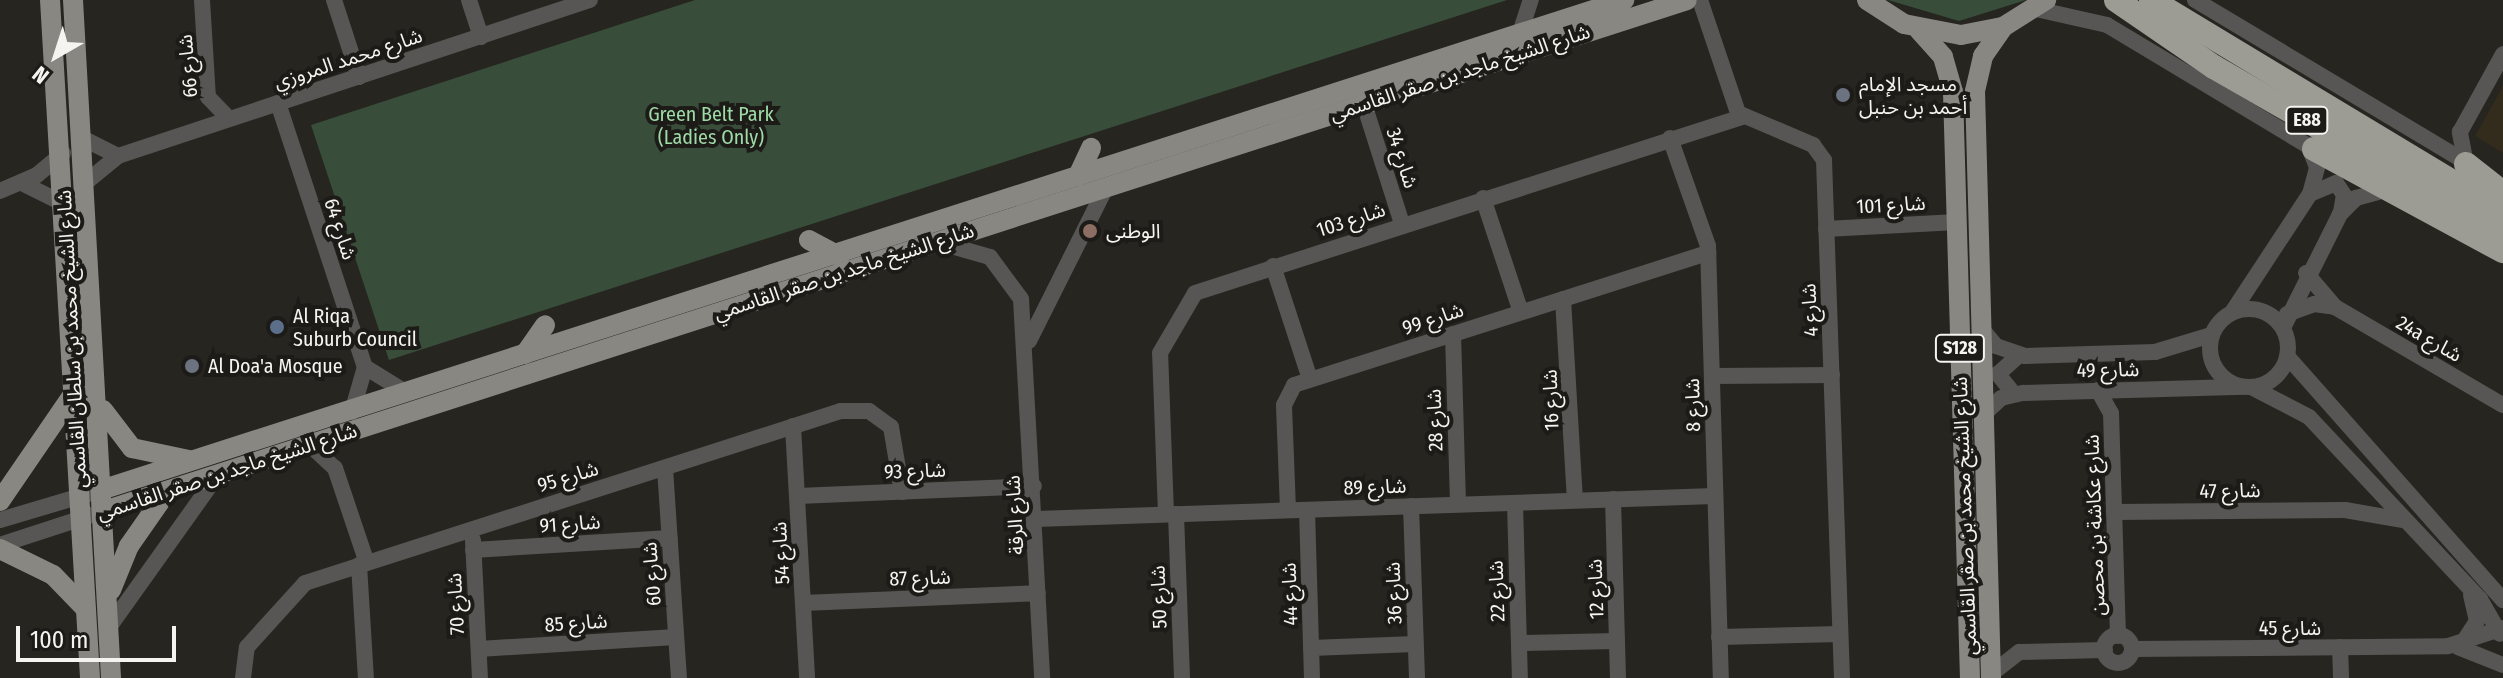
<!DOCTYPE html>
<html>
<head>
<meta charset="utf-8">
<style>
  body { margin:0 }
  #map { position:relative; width:2503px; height:678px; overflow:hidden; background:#262520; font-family:"Fira Sans Condensed","Noto Sans Arabic",sans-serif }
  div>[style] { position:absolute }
  .education>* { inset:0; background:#332b1b }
  .green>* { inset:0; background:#384e3b }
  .minor>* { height:16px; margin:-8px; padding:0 8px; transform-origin:8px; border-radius:8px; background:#575654 }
  .minor>.ring { margin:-8px; padding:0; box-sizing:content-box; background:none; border:16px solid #575654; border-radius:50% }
  .major>* { height:20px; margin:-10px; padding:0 10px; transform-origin:10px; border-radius:10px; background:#898782 }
  .highway>* { height:24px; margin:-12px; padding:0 12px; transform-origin:12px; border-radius:12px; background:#9c9b94 }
  .dots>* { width:22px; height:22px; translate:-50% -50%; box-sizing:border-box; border:4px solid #1d1b17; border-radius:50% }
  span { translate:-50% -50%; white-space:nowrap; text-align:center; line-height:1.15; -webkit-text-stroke:8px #1d1b17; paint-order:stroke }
  .shield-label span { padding:2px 6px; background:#1d1b17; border:2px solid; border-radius:6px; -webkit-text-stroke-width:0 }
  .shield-label { font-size:18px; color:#f5f4f0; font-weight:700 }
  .street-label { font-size:20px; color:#f5f4f0 }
  .poi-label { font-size:20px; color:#f5f4f0 }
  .left { translate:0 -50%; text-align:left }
  .park-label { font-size:20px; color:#9edba7 }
  .north { position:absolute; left:16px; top:16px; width:80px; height:80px; -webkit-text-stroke:6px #1d1b17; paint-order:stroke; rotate:219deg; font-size:22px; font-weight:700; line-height:32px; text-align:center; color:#f5f4f0 }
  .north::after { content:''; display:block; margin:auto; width:28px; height:36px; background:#f5f4f0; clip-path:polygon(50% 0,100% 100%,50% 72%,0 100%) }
  .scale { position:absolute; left:16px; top:626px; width:160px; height:36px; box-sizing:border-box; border:4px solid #f5f4f0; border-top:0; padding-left:10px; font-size:24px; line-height:28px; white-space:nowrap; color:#f5f4f0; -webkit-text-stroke:6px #1d1b17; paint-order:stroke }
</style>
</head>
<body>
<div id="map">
  <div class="education">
    <i style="clip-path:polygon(2503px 86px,2503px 153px,2475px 136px)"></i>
  </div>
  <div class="green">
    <i style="clip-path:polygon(695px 0,1507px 0,389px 360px,311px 125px)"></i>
    <i style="clip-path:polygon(1888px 0,2026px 0,1959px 21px)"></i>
  </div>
  <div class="minor">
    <i style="left:202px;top:0;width:97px;rotate:86.5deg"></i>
    <i style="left:208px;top:97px;width:30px;rotate:46deg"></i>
    <i style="left:334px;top:0;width:81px;rotate:72deg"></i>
    <i style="left:469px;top:0;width:39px;rotate:72deg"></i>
    <i style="left:1700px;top:0;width:119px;rotate:71.4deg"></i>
    <i style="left:1738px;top:113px;width:82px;rotate:23.1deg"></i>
    <i style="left:1813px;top:145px;width:19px;rotate:54deg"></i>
    <i style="left:1824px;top:160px;width:518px;rotate:88.01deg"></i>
    <i style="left:2195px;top:0;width:325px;rotate:30.9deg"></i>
    <i style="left:2036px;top:9px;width:73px;rotate:12.7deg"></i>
    <i style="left:2107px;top:25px;width:249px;rotate:31deg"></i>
    <i style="left:1520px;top:33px;width:35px;rotate:-72deg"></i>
    <i style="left:278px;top:103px;width:278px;rotate:71.8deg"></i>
    <i style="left:365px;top:367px;width:47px;rotate:106.1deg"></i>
    <i style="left:1364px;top:104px;width:126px;rotate:72.4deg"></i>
    <i style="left:82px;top:138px;width:40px;rotate:26.6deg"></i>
    <i style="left:1670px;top:138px;width:114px;rotate:70.6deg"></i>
    <i style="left:1708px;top:246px;width:432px;rotate:88.3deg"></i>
    <i style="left:2466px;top:164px;width:33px;rotate:-101deg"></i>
    <i style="left:2460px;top:132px;width:89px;rotate:-61.1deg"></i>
    <i style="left:22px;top:183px;width:49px;rotate:26.6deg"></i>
    <i style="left:85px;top:183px;width:43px;rotate:-39.3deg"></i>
    <i style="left:118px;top:156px;width:497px;rotate:-18.3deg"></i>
    <i style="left:0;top:191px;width:40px;rotate:-23.4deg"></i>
    <i style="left:37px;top:175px;width:34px;rotate:-40deg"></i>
    <i style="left:2310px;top:194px;width:28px;rotate:-23deg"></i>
    <i style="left:2336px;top:183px;width:14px;rotate:56deg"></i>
    <i style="left:2344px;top:195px;width:17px;rotate:100deg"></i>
    <i style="left:1483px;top:198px;width:120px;rotate:71.6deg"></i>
    <i style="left:1826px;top:229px;width:131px;rotate:-3.1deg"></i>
    <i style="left:937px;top:242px;width:55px;rotate:15.8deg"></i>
    <i style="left:990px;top:257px;width:52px;rotate:53.6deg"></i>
    <i style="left:1021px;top:299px;width:380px;rotate:86.8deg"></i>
    <i style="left:1273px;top:266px;width:119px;rotate:71.9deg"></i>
    <i style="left:2306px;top:273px;width:45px;rotate:49.5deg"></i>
    <i style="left:2335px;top:307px;width:194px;rotate:30.3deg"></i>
    <i style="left:1563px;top:299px;width:201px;rotate:86.6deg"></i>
    <i class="ring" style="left:2210px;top:309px;width:62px;height:62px"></i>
    <i style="left:2233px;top:311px;width:140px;rotate:-56.7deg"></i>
    <i style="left:2310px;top:194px;width:28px;rotate:-75deg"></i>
    <i style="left:2317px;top:167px;width:24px;rotate:-112deg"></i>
    <i style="left:2287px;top:314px;width:29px;rotate:-20deg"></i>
    <i style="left:2314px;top:304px;width:21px;rotate:8deg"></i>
    <i style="left:1980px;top:327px;width:25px;rotate:50deg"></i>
    <i style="left:1996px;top:346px;width:31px;rotate:19deg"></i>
    <i style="left:2025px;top:356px;width:130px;rotate:-1.8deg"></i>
    <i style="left:2155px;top:352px;width:59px;rotate:-16.9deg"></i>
    <i style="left:2283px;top:328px;width:127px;rotate:-63.4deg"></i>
    <i style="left:2340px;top:214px;width:23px;rotate:-45deg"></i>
    <i style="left:2356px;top:198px;width:23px;rotate:-15deg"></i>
    <i style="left:1453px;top:334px;width:170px;rotate:88.3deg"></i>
    <i style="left:1029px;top:341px;width:172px;rotate:-63.4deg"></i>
    <i style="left:2287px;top:356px;width:326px;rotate:48.5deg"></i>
    <i style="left:365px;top:367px;width:49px;rotate:31.8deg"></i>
    <i style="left:1712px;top:376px;width:120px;rotate:-0.5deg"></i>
    <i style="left:2251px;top:387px;width:65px;rotate:27.3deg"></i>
    <i style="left:2309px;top:417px;width:250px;rotate:46.8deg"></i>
    <i style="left:2480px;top:599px;width:40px;rotate:60.3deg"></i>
    <i style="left:2098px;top:390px;width:26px;rotate:61deg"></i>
    <i style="left:2111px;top:413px;width:223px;rotate:88.2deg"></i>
    <i style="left:2014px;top:394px;width:26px;rotate:-129deg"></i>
    <i style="left:1998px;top:374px;width:28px;rotate:-42deg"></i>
    <i style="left:1982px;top:416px;width:26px;rotate:-43deg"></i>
    <i style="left:2001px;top:398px;width:23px;rotate:-13deg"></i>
    <i style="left:2023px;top:393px;width:221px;rotate:-1.6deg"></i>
    <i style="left:793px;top:426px;width:252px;rotate:86.8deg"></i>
    <i style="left:311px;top:446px;width:33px;rotate:43deg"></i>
    <i style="left:335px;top:468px;width:100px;rotate:71.4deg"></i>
    <i style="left:665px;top:468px;width:210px;rotate:86.2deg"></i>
    <i style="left:798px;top:496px;width:236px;rotate:-2.4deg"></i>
    <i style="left:1613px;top:499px;width:179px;rotate:88.4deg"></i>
    <i style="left:1515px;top:503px;width:175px;rotate:88.4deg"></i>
    <i style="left:1411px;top:506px;width:172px;rotate:88deg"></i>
    <i style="left:1288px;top:510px;width:105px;rotate:-92.2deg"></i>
    <i style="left:1284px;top:405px;width:22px;rotate:-63deg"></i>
    <i style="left:1294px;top:385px;width:435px;rotate:-17.7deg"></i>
    <i style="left:1307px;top:510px;width:168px;rotate:88.3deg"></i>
    <i style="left:2114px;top:512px;width:231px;rotate:-0.5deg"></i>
    <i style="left:2345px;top:510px;width:59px;rotate:9.8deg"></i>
    <i style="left:1166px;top:514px;width:161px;rotate:-92.1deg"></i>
    <i style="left:1160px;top:353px;width:69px;rotate:-59.7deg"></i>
    <i style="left:1195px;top:293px;width:575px;rotate:-17.84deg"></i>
    <i style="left:1176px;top:514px;width:164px;rotate:87.9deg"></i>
    <i style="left:1036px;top:519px;width:679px;rotate:-1.94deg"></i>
    <i style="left:0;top:520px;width:95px;rotate:-16.5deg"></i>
    <i style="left:473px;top:540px;width:138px;rotate:87.1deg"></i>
    <i style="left:0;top:545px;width:109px;rotate:-18.1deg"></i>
    <i style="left:473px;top:550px;width:197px;rotate:-3.5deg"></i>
    <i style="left:359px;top:565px;width:113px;rotate:86.5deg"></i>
    <i style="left:803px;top:603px;width:235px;rotate:-2.4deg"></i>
    <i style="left:107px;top:630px;width:188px;rotate:-54.5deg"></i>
    <i class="ring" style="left:2104px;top:635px;width:12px;height:12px"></i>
    <i style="left:1719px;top:637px;width:121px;rotate:-1.4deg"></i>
    <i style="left:1519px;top:643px;width:98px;rotate:-1.2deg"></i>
    <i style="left:2462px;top:644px;width:27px;rotate:-57deg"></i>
    <i style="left:2477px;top:621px;width:27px;rotate:-103deg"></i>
    <i style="left:2340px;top:647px;width:31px;rotate:88deg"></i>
    <i style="left:2458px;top:647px;width:48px;rotate:21.8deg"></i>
    <i style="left:1311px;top:648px;width:104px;rotate:-2.2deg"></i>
    <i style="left:479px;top:649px;width:197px;rotate:-3.5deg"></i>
    <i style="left:2132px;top:649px;width:316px;rotate:-0.5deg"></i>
    <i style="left:2448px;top:646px;width:58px;rotate:-18.1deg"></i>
    <i style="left:1991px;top:674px;width:36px;rotate:-38deg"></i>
    <i style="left:2019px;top:652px;width:86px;rotate:-1.3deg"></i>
    <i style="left:243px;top:678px;width:31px;rotate:-83deg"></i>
    <i style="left:247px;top:647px;width:86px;rotate:-47.8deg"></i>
    <i style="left:305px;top:583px;width:563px;rotate:-17.79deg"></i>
    <i style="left:841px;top:411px;width:28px"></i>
    <i style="left:869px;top:411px;width:27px;rotate:36deg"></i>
    <i style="left:891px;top:427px;width:66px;rotate:80.4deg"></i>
  </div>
  <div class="major">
    <i style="left:50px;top:0;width:679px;rotate:86.62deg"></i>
    <i style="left:73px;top:0;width:679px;rotate:86.79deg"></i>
    <i style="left:1867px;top:0;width:44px;rotate:33deg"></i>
    <i style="left:1904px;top:24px;width:58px;rotate:10.9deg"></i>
    <i style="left:1961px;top:35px;width:43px;rotate:-10.8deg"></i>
    <i style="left:2003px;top:27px;width:51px;rotate:-32.1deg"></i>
    <i style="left:1919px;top:30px;width:36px;rotate:48deg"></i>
    <i style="left:1943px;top:57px;width:36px;rotate:74deg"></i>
    <i style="left:1953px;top:92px;width:586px;rotate:88.34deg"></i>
    <i style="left:1078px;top:176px;width:31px;rotate:-65deg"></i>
    <i style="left:809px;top:240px;width:34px;rotate:28deg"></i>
    <i style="left:525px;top:354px;width:35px;rotate:-55deg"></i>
    <i style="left:103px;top:410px;width:48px;rotate:52.7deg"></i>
    <i style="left:132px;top:448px;width:58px;rotate:11.9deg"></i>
    <i style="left:104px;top:489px;width:1597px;rotate:-17.83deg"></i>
    <i style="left:0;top:501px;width:135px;rotate:-55.6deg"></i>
    <i style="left:104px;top:511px;width:1663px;rotate:-17.89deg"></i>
    <i style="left:0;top:549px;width:59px;rotate:26.1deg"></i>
    <i style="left:53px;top:575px;width:47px;rotate:45.9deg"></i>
    <i style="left:111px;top:590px;width:48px;rotate:-67.8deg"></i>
    <i style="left:129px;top:546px;width:65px;rotate:-55.1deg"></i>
    <i style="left:1991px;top:678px;width:587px;rotate:-91.56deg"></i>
    <i style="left:1975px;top:91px;width:36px;rotate:-77deg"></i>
    <i style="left:1983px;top:56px;width:35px;rotate:-55deg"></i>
  </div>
  <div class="highway">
    <i style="left:2116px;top:0;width:119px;rotate:34.4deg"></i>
    <i style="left:2214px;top:67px;width:333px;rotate:29.9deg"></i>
    <i style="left:2151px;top:0;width:411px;rotate:31.1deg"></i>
    <i style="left:2314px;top:149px;width:215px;rotate:28.4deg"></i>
    <i style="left:2466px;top:164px;width:47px;rotate:38.1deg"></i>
  </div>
  <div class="dots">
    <i style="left:1843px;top:95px;background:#6b7280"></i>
    <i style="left:1090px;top:231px;background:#8d6e63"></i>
    <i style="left:277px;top:327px;background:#5c6f8a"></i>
    <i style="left:192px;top:366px;background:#6b7280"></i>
  </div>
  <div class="shield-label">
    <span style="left:2307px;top:120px">E88</span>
    <span style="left:1960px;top:348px">S128</span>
  </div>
  <div class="street-label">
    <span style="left:348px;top:59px;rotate:-18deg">شارع محمد المروزي</span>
    <span style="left:188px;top:66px;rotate:-95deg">شارع 66</span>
    <span style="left:1460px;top:73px;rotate:-18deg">شارع الشيخ ماجد بن صقر القاسمي</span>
    <span style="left:1402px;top:158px;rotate:72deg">شارع 34</span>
    <span style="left:1891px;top:205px;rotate:-3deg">شارع 101</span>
    <span style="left:1351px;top:220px;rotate:-18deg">شارع 103</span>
    <span style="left:340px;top:229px;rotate:72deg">شارع 64</span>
    <span style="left:844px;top:272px;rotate:-18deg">شارع الشيخ ماجد بن صقر القاسمي</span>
    <span style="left:1810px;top:310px;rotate:-93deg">شارع 4</span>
    <span style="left:1433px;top:319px;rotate:-18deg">شارع 99</span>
    <span style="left:72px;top:339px;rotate:-93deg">شارع الشيخ محمد بن سلطان القاسمي</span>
    <span style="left:2429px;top:339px;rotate:30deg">24a شارع</span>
    <span style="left:2108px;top:370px;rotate:-1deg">شارع 49</span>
    <span style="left:1551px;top:400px;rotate:-92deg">شارع 16</span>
    <span style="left:1693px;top:405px;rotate:-91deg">شارع 8</span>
    <span style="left:1435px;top:420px;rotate:-92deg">شارع 28</span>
    <span style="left:915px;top:471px;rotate:-2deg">شارع 93</span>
    <span style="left:227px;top:472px;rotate:-18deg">شارع الشيخ ماجد بن صقر القاسمي</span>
    <span style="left:568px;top:477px;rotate:-17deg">شارع 95</span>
    <span style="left:1375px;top:487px;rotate:-2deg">شارع 89</span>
    <span style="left:2230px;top:491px;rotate:-1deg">شارع 47</span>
    <span style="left:1015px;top:515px;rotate:-93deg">شارع الرقة</span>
    <span style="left:1965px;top:516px;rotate:-92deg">شارع الشيخ محمد بن صقر القاسمي</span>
    <span style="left:570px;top:524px;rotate:-4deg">شارع 91</span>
    <span style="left:2095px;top:525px;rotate:-92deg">شارع عكاشة بن محصن</span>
    <span style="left:781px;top:553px;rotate:-93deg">شارع 54</span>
    <span style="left:652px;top:574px;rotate:-94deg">شارع 60</span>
    <span style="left:920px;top:578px;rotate:-2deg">شارع 87</span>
    <span style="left:1596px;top:589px;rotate:-92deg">شارع 12</span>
    <span style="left:1497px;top:591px;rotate:-92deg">شارع 22</span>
    <span style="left:1394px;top:593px;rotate:-92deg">شارع 36</span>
    <span style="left:1290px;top:594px;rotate:-92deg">شارع 44</span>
    <span style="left:1159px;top:597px;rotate:-92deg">شارع 50</span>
    <span style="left:456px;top:604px;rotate:-93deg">شارع 70</span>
    <span style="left:576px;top:623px;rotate:-4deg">شارع 85</span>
    <span style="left:2290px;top:628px">شارع 45</span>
  </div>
  <div class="poi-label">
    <span class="left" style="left:1859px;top:96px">مسجد الإمام<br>أحمد بن حنبل</span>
    <span class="left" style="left:1106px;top:231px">الوطنی</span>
    <span class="left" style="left:293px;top:328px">Al Riqa<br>Suburb Council</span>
    <span class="left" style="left:208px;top:366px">Al Doa'a Mosque</span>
  </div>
  <div class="park-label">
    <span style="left:711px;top:126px">Green Belt Park<br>(Ladies Only)</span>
  </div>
  <div class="north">N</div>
  <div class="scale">100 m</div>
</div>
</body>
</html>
